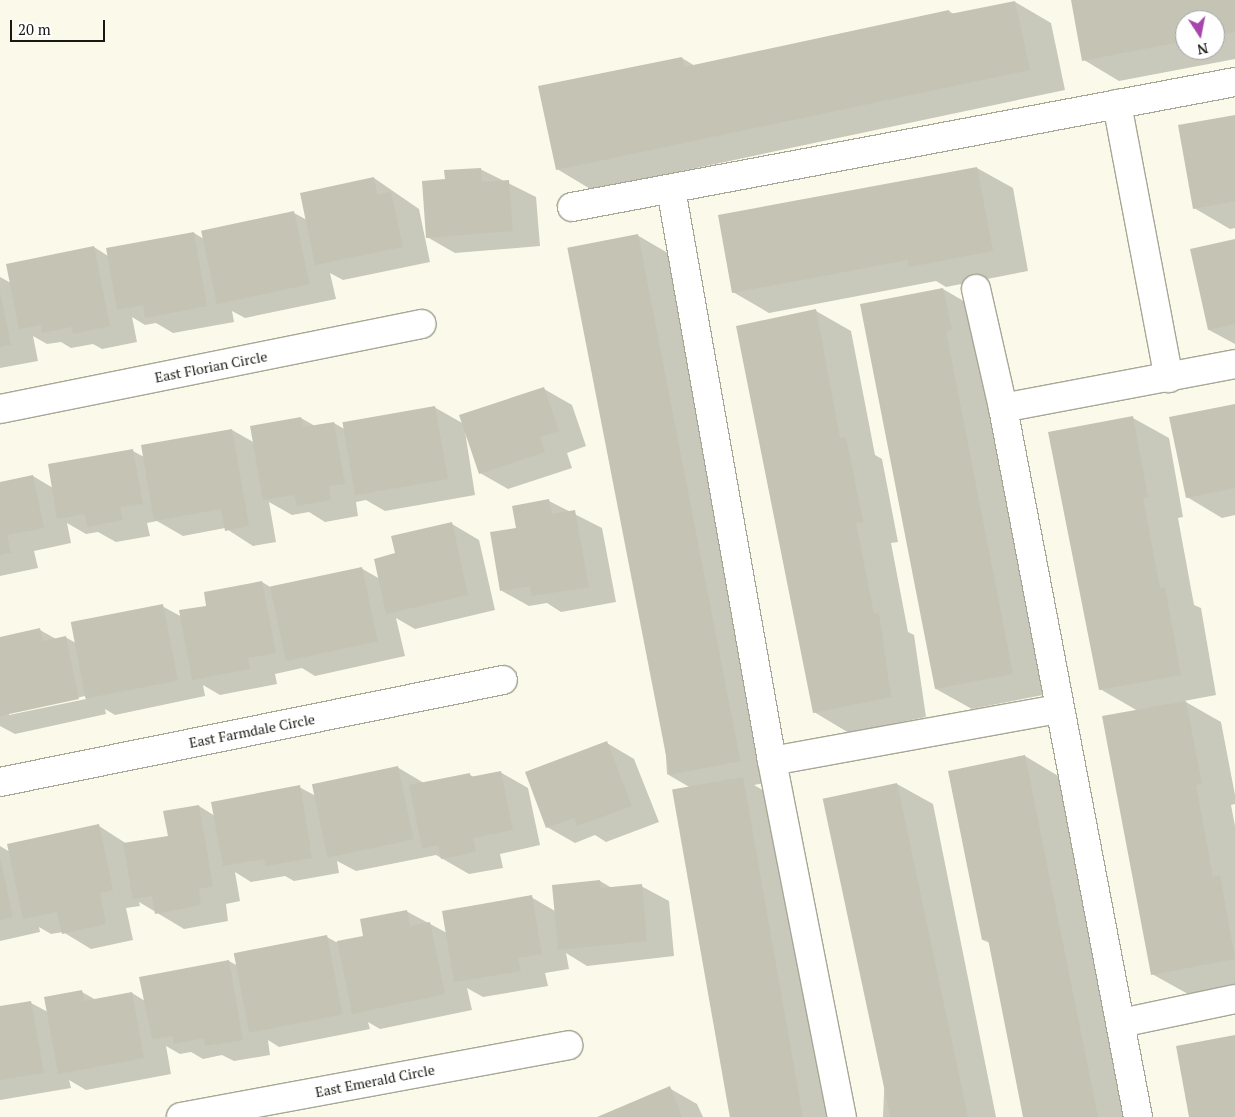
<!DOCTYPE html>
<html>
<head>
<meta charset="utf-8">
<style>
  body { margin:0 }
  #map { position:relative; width:1235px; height:1117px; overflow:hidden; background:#fbfaea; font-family:"PT Serif",serif }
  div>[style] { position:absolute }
  .shadow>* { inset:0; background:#0003 }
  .building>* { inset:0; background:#c5c4b4; transform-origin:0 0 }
  .roads { filter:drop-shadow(1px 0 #a7a797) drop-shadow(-1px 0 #a7a797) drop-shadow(0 1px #a7a797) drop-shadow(0 -1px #a7a797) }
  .minor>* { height:28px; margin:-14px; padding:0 14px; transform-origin:14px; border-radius:14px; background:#fff }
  span { translate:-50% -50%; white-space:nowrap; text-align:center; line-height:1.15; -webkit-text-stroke:4.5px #fff; paint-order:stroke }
  .street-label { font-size:14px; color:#191913 }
  .north { position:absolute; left:1175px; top:10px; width:50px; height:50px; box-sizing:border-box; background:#fff; border:1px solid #a3a3a1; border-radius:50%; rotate:169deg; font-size:14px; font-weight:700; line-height:20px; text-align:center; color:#191913 }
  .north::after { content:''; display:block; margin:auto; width:18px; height:22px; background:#a645ac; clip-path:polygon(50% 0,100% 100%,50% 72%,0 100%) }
  .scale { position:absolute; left:10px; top:20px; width:95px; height:22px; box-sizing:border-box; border:2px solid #191913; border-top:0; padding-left:6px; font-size:15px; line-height:18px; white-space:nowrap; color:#191913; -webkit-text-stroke:4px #fff; paint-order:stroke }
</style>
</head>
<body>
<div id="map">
  <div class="shadow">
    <i style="clip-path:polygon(evenodd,1072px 0,1235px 0,1235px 59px,1119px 81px,1084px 60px,1072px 0,1185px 20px,1215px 20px,1215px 50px,1185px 50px,1185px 20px)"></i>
    <i style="clip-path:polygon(1015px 2px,1051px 23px,1065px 90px,592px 190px,557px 169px,682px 58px,695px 66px,949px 11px,955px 15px)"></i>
    <i style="clip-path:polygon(1235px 116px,1235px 228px,1230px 229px,1194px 208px)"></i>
    <i style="clip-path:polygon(977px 168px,1013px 188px,1028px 271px,946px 287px,936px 281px,769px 313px,733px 292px)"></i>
    <i style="clip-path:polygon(480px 169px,536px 197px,540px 246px,455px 253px,427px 237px,446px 180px)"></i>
    <i style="clip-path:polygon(374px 178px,419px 209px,430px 262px,343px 280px,330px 273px,336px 299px,245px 318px,232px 311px,234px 322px,173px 333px,156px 323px,145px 325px,132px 317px,137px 342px,102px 349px,93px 344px,71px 348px,61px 342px,47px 344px,33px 336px,38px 361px,0 368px,0 277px,11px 283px,94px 247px,108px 256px,194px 233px,204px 239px,294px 213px,307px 220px)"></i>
    <i style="clip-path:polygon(637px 235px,673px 256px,772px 782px,754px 785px,778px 799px,837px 1117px,733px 1117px,691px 788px,667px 774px)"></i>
    <i style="clip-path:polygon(1235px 240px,1235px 344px,1209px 330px)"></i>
    <i style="clip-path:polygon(943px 289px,979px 310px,1048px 694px,972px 709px,936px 689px)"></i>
    <i style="clip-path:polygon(816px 311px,851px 331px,875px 455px,882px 459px,898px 542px,891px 543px,908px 632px,914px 635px,926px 717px,849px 733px,814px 712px)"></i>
    <i style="clip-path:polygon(544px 389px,572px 405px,586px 446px,567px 453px,572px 468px,508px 489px,480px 473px,464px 425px,475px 495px,385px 511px,366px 500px,356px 502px,358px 516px,325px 522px,309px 512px,292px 515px,269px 502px,276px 542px,253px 546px,225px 528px,183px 536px,157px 521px,147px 523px,150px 536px,116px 542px,98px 532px,86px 534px,67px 523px,71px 543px,34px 551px,38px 568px,0 576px,0 483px,33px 476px,53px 488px,133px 451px,144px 457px,232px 430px,255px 443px,301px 418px,315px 426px,334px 423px,346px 430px,434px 407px,464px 424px)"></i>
    <i style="clip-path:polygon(1235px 405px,1235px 515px,1222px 518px,1187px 497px)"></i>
    <i style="clip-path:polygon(1133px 418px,1169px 438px,1183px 517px,1178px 518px,1194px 605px,1201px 608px,1216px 695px,1184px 701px,1221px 722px,1235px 795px,1235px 804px,1231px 805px,1235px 826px,1235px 985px,1188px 994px,1152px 974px,1138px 711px,1100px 689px)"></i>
    <i style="clip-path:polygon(549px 501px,602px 528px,616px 602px,561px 612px,547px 603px,529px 606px,502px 591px,517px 529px)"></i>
    <i style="clip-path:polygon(evenodd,452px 524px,479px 540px,495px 610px,415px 629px,396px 618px,405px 656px,315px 676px,302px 668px,275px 674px,277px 684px,220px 695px,203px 685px,205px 696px,115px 715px,105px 709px,106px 714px,15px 734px,0 726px,0 638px,40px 630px,56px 639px,65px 637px,76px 643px,162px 606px,182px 617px,208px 607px,205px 593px,262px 582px,272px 588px,361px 568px,380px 579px,396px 554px,452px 524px,85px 696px,86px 699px,9px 715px,9px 713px,85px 696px)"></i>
    <i style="clip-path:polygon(607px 743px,634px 759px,659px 822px,606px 842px,595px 835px,575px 843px,547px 827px)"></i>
    <i style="clip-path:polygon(1025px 756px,1060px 777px,1129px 1117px,1024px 1117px,990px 943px,983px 940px)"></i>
    <i style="clip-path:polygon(397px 767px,424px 783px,469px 774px,475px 778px,500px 772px,528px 788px,540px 845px,500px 854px,503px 868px,469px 874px,436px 855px,356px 871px,337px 861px,339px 873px,294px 881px,285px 876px,251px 882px,235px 872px,240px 901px,226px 904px,228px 921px,184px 929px,139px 902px,140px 906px,126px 908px,133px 940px,91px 949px,63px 932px,51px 934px,39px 927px,40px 932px,0 941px,0 846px,10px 852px,99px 826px,127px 844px,169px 837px,199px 806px,215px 816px,299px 787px,316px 796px)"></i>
    <i style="clip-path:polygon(897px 784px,933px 804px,996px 1117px,883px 1117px)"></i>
    <i style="clip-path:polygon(600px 881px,612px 888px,641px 886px,669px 901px,674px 956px,587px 966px,566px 953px,569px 969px,545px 973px,548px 986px,483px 997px,467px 988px,472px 1010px,380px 1029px,368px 1022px,370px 1029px,279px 1047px,268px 1040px,270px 1055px,234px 1061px,222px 1055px,203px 1059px,191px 1052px,180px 1054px,166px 1046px,171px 1074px,86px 1090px,69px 1080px,71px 1088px,0 1100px,0 1008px,31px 1003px,48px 1012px,82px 992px,96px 1000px,132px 993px,145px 1001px,229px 961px,238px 966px,327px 937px,336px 942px,365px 937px,406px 911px,447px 933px,531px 897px,555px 911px)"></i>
    <i style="clip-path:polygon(669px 1088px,697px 1104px,703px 1117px,600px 1117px)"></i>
  </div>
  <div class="building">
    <i style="clip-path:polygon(1071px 0,1235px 0,1235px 32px,1215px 36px,1215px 20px,1185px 20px,1185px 41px,1082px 61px)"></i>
    <i style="clip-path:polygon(1015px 1px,1030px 70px,556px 170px,538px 86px,682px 57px,684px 67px,949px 10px,950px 14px)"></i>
    <i style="clip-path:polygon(1235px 115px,1235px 201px,1193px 209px,1178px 125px)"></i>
    <i style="clip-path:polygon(977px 167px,993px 251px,909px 267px,908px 260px,732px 293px,718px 215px)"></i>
    <i style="clip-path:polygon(481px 168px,482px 182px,509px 180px,513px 231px,426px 238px,422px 181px,445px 179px,444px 170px)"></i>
    <i style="clip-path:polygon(374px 177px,377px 195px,391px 192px,403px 247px,315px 265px,300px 193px)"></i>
    <i style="left:294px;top:211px;width:75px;height:95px;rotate:78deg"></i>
    <i style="clip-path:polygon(194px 232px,207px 306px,145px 318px,143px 305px,117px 310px,106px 248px)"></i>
    <i style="left:638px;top:234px;width:537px;height:72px;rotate:79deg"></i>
    <i style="clip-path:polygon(1235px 239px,1235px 324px,1208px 330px,1190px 249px)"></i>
    <i style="clip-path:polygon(94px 246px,110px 326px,73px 334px,72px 327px,42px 333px,41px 325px,19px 329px,6px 264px)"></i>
    <i style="clip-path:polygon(943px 288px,952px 330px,946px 331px,1013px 674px,935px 689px,860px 304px)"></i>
    <i style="clip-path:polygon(0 292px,11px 345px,0 347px)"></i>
    <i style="clip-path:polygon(816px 309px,840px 438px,846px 437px,863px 522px,856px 523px,874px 614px,879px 613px,891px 697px,813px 713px,736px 326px)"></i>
    <i style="clip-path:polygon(544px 387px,559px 431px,540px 437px,545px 452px,479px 474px,459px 415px)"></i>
    <i style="clip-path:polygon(1235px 404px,1235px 488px,1186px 498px,1169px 417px)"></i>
    <i style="left:435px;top:406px;width:74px;height:94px;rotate:80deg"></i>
    <i style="clip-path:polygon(1133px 416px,1148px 497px,1143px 498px,1160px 588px,1165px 587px,1181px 675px,1099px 690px,1048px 432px)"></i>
    <i style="clip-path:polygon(301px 417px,303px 427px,334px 422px,345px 484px,329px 486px,331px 500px,297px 506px,294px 495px,263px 500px,250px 426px)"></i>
    <i style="clip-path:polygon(232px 429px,249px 526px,225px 531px,221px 509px,154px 521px,141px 445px)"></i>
    <i style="clip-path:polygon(133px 449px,143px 504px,120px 507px,123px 520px,87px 527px,85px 514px,57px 519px,48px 464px)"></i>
    <i style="clip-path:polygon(33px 475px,44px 528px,7px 535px,11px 553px,0 555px,0 482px)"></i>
    <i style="clip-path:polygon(549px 499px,552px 514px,575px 510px,589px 587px,532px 596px,530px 586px,500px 591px,490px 532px,516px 528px,512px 506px)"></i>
    <i style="clip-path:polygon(452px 522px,468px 595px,386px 614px,374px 559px,395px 553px,391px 536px)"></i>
    <i style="left:362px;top:567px;width:76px;height:94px;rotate:78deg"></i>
    <i style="clip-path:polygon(262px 581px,276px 653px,248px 658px,250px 669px,192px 680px,179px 610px,206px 606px,204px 592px)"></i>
    <i style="left:163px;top:604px;width:78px;height:94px;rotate:79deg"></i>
    <i style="clip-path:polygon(40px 628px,43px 641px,66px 636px,79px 699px,0 716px,0 637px)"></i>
    <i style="clip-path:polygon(1186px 701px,1202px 784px,1196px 785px,1213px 877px,1220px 875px,1235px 959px,1151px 975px,1102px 716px)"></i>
    <i style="clip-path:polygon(607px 741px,632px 806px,577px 826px,574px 818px,546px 828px,525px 772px)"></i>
    <i style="clip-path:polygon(1025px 755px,1098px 1117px,1023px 1117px,988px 939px,982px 940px,948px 771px)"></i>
    <i style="left:398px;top:766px;width:75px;height:88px;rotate:78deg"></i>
    <i style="clip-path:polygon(501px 771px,513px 830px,473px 838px,476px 852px,441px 859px,438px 845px,422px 849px,409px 785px,470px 773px,470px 777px)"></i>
    <i style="left:743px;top:777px;width:346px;height:72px;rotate:80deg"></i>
    <i style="left:897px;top:783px;width:341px;height:76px;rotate:78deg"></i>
    <i style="clip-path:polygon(300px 785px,312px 858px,266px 866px,264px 859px,223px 866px,211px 802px)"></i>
    <i style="clip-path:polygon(199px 805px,213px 886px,199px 889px,201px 905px,155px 914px,152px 896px,133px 899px,123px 843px,168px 836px,163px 811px)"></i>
    <i style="clip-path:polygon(99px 824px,113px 890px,100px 893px,106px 924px,62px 934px,57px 912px,23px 919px,7px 844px)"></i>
    <i style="clip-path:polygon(0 857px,13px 917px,0 920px)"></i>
    <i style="clip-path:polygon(600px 880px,601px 888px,642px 884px,647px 941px,558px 950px,552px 885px)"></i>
    <i style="clip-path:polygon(532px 895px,542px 954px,518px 958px,521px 971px,454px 982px,442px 911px)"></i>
    <i style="clip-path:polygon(407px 910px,410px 926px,430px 922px,445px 994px,352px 1014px,337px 941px,363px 936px,360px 919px)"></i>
    <i style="left:327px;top:935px;width:81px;height:95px;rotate:79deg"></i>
    <i style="clip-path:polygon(229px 960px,243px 1040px,205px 1046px,204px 1038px,174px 1044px,173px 1036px,152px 1039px,139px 977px)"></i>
    <i style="clip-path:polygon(82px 990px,84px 1001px,132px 992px,144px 1058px,58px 1074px,44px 997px)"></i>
    <i style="clip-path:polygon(31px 1001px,44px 1073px,0 1080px,0 1006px)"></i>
    <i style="clip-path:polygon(1235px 1035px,1235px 1117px,1189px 1117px,1176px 1046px)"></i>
    <i style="clip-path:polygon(670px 1086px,682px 1117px,597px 1117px)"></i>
  </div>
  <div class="roads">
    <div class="minor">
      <i style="left:1117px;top:104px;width:279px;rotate:79.3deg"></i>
      <i style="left:671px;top:189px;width:581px;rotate:79.99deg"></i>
      <i style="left:772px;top:761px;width:363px;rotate:78.9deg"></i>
      <i style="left:572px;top:207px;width:675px;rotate:-10.68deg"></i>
      <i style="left:976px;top:289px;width:122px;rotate:77.2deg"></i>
      <i style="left:1003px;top:408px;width:722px;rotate:79.22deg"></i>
      <i style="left:1003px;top:408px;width:236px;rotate:-10.7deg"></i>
      <i style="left:0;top:409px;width:430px;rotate:-11.4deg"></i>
      <i style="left:772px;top:761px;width:292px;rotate:-10.3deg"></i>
      <i style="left:0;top:782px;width:513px;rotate:-11.46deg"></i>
      <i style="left:1121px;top:1023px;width:116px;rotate:-11.9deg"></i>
      <i style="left:181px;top:1117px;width:394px;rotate:-10.5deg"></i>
    </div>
  </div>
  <div class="street-label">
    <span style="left:211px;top:367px;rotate:-11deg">East Florian Circle</span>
    <span style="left:252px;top:731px;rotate:-11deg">East Farmdale Circle</span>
    <span style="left:375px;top:1081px;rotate:-11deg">East Emerald Circle</span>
  </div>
  <div class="north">N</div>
  <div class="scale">20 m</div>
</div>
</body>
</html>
